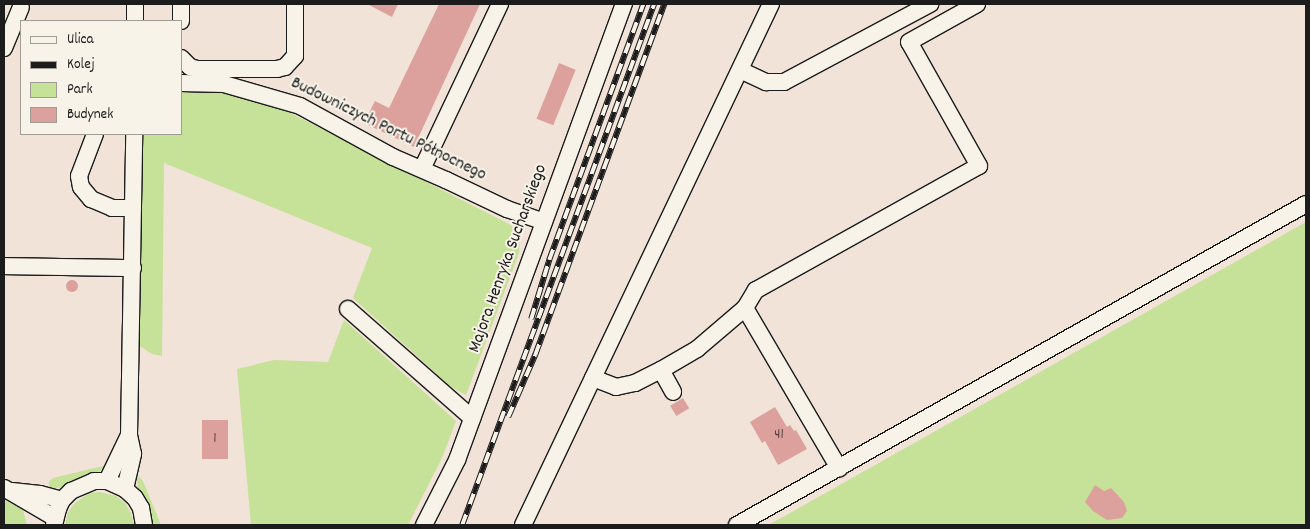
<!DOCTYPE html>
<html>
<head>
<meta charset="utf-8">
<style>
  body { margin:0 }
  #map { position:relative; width:1310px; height:529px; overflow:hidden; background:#f2e3d9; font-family:Dekko,sans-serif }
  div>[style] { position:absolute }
  .green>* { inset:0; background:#c6e198 }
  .building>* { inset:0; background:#dca19d; transform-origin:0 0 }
  .round { border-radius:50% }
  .roads { filter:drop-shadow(1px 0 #1c1c1c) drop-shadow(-1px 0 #1c1c1c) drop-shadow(0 1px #1c1c1c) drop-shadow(0 -1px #1c1c1c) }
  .minor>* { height:16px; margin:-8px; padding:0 8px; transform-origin:8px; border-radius:8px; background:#f7f3e8 }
  .rail>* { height:5.5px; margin-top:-2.75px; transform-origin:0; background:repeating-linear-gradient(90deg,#f7f3e8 0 11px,#1c1c1c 0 22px); box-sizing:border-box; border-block:1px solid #1c1c1c }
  span { translate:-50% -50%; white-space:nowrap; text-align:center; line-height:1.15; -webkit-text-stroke:4px #f7f3e8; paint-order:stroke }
  .number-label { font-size:15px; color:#4c3d3c }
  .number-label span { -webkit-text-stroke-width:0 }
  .street-label { font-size:18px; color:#1c1c1c }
  .frame { position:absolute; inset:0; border:5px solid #1c1c1c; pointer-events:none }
  .legend { position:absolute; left:20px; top:20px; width:162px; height:115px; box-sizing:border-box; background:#f7f3e8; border:1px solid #9f9d96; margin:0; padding:6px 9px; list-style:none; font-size:15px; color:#1c1c1c }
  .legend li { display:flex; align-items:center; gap:10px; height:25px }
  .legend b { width:25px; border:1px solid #9f9d96 }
</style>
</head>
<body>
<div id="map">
  <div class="green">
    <i style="clip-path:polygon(181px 89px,231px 91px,275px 105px,511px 225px,520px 237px,519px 253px,466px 395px,451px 387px,353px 298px,372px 248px,164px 163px,162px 356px,152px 354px,138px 345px,142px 134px,181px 134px)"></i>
    <i style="clip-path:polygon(1306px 222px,1306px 525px,768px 525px,790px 513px)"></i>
    <i style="clip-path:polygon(344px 320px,456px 421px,442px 458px,408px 525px,251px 525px,237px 369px,274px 360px,328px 362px)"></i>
    <i style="clip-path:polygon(107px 465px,99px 472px,81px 478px,64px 487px,49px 489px,49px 481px,53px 478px)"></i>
    <i style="clip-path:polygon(136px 474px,143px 481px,161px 525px,152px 525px,149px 510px,138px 489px)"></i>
    <i style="clip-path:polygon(100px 492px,116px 496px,125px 503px,131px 513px,134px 525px,65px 525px,68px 512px,75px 503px,89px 493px)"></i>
    <i style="clip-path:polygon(4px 500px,23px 510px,27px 525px,4px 525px)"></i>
  </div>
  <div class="building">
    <i style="clip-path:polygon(367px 4px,398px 4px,392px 17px)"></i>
    <i style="clip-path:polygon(439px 4px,480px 4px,414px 147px,364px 123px,375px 101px,389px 108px)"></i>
    <i style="left:559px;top:63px;width:18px;height:60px;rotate:22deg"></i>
    <i class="round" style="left:66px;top:280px;width:12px;height:12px"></i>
    <i style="left:683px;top:398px;width:12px;height:15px;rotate:59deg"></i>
    <i style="clip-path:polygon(775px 407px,787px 427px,790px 425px,794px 431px,796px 430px,807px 449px,778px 465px,765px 441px,762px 443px,750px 422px)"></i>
    <i style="left:202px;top:420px;width:26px;height:39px"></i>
    <i style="clip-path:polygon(1095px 485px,1104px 491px,1111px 488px,1124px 502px,1127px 511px,1122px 518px,1107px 520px,1093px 511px,1085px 502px)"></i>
  </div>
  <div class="roads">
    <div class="minor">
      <i style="left:135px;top:21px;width:17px;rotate:-90deg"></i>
      <i style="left:181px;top:21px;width:17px;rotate:-90deg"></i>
      <i style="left:4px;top:48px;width:44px;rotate:-67.5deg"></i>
      <i style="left:181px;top:58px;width:13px;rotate:45deg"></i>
      <i style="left:190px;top:67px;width:7px;rotate:16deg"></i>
      <i style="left:197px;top:69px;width:80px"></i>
      <i style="left:277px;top:69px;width:8px;rotate:-14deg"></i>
      <i style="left:285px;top:67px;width:15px;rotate:-48deg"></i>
      <i style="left:295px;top:56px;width:52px;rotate:-90deg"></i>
      <i style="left:740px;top:70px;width:29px;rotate:25deg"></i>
      <i style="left:766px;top:82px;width:18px"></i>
      <i style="left:784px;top:82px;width:166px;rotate:-28.1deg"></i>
      <i style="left:181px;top:83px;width:43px;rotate:1.3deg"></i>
      <i style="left:224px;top:84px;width:79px;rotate:16.1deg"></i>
      <i style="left:300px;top:106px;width:106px;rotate:28.7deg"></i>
      <i style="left:393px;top:157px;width:58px;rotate:23.5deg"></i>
      <i style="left:446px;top:180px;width:68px;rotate:25.4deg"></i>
      <i style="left:507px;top:209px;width:39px;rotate:19deg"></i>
      <i style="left:95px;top:134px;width:45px;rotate:110.9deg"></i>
      <i style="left:79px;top:176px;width:11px;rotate:80deg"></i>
      <i style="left:81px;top:187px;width:16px;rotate:50deg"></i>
      <i style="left:91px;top:199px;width:23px;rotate:23deg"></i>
      <i style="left:112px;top:208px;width:21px"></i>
      <i style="left:422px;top:169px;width:183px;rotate:-64.7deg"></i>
      <i style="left:4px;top:266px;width:129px;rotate:0.9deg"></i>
      <i style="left:745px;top:308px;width:186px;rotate:59.6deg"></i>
      <i style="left:348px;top:309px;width:165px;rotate:41.3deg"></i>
      <i style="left:661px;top:370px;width:25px;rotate:61deg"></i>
      <i style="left:593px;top:378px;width:25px;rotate:21deg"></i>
      <i style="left:616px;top:387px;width:19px;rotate:-12deg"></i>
      <i style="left:635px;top:383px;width:29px;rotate:-27deg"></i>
      <i style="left:661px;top:370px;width:42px;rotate:-30.3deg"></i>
      <i style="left:697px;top:349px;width:63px;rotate:-40.5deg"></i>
      <i style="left:745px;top:308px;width:21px;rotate:-59deg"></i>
      <i style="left:756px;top:290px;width:255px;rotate:-29.1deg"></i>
      <i style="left:979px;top:166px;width:142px;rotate:-119.4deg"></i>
      <i style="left:909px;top:42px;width:78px;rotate:-29.2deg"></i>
      <i style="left:107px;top:481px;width:51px;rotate:-64.4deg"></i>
      <i style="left:4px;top:488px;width:59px;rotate:30.5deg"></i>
      <i style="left:125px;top:489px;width:36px;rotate:-77deg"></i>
      <i style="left:133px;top:454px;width:19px;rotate:-102deg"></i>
      <i style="left:129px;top:435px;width:301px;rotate:-89deg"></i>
      <i style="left:12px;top:491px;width:28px;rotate:6deg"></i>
      <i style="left:40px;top:494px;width:23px;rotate:15deg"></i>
      <i style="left:54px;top:525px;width:16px;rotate:-76deg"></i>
      <i style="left:58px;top:509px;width:10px;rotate:-66deg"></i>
      <i style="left:62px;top:500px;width:13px;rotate:-45deg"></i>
      <i style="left:71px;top:491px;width:25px;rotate:-23deg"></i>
      <i style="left:94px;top:481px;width:13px"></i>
      <i style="left:107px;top:481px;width:20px;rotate:24deg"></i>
      <i style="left:125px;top:489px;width:13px;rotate:42deg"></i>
      <i style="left:135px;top:498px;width:12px;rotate:59deg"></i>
      <i style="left:141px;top:508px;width:17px;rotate:80deg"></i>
      <i style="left:424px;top:525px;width:73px;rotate:-63.1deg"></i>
      <i style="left:457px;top:460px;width:486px;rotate:-69.9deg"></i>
      <i style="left:523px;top:525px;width:577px;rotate:-64.55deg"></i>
      <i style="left:737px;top:525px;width:653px;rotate:-29.43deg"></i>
    </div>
  </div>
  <div class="rail">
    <i style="left:531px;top:319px;width:62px;rotate:-73deg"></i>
    <i style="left:549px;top:260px;width:273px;rotate:-69.8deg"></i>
    <i style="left:508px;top:417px;width:68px;rotate:-66.5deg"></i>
    <i style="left:535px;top:355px;width:374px;rotate:-69.8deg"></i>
    <i style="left:462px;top:525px;width:555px;rotate:-69.77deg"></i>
  </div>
  <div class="number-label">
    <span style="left:779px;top:436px">41</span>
    <span style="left:215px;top:440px">1</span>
  </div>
  <div class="street-label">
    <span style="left:388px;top:130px;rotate:26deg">Budowniczych Portu Północnego</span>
    <span style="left:509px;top:259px;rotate:-70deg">Majora Henryka Sucharskiego</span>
  </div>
  <div class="frame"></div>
  <ul class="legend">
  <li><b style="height:6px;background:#f7f3e8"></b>Ulica</li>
  <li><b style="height:6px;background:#1c1c1c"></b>Kolej</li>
  <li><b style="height:14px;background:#c6e198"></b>Park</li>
  <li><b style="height:14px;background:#dca19d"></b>Budynek</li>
  </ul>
</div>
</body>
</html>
